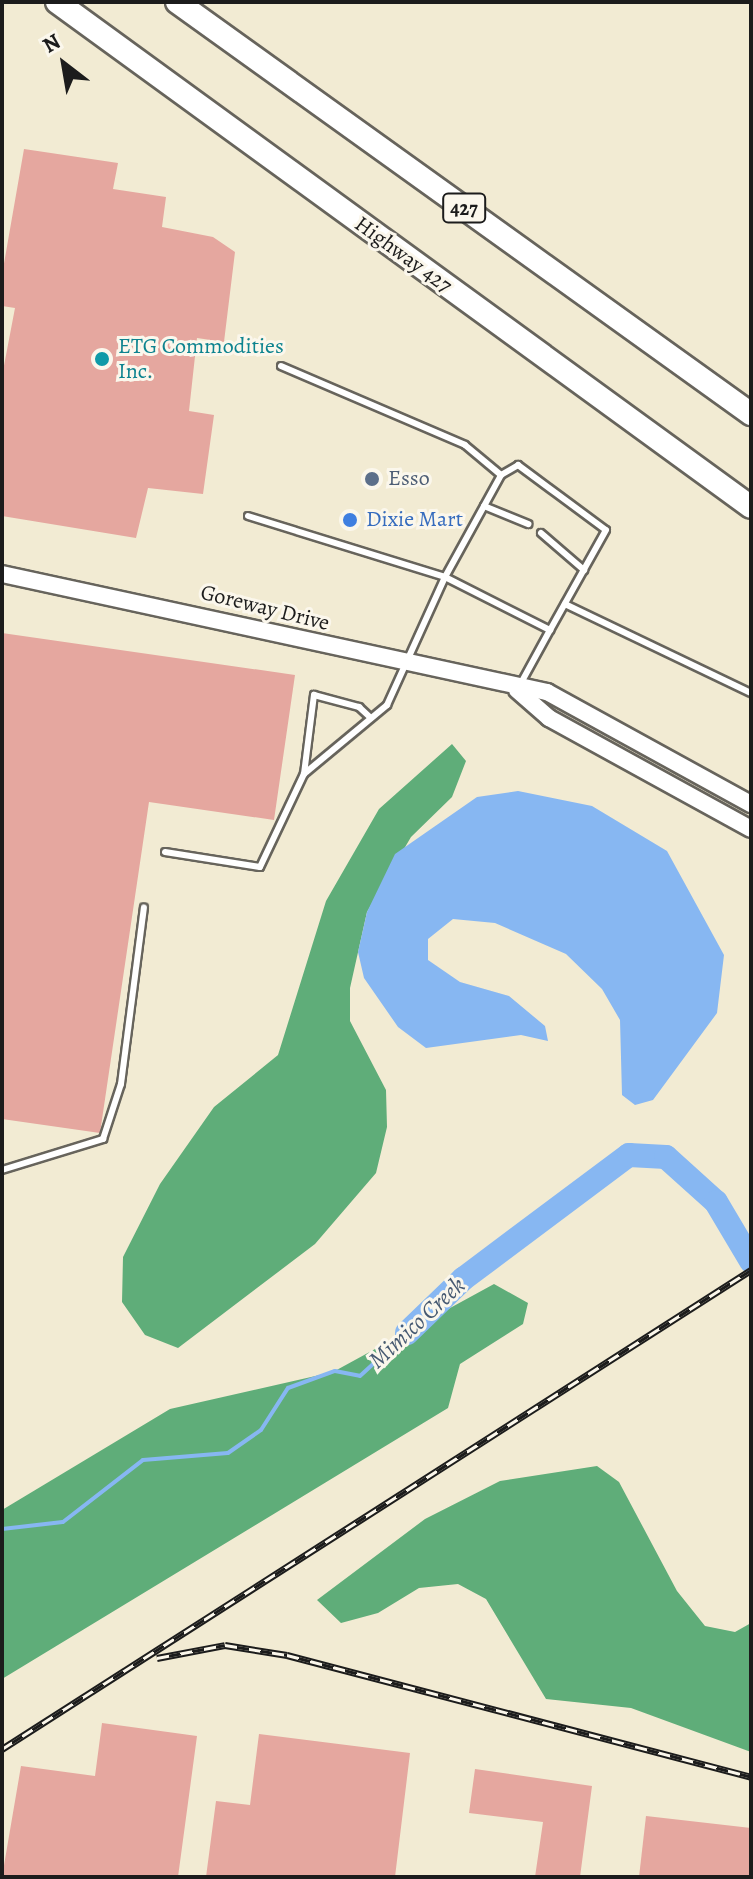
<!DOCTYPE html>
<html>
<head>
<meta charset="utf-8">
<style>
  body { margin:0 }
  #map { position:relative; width:753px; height:1879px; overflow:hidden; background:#f2ebd3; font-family:Alegreya,serif }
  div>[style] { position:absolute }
  .forest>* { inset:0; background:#5fad79 }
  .water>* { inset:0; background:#87b7f2 }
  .stream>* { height:4px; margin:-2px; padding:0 2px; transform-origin:2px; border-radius:2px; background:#87b7f2 }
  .river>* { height:24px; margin:-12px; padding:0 12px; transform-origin:12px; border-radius:12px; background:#87b7f2 }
  .building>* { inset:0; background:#e5a79f }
  .roads { filter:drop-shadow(2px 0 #67645c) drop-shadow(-2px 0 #67645c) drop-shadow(0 2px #67645c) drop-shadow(0 -2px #67645c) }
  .service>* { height:6px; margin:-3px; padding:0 3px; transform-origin:3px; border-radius:3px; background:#fff }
  .secondary>* { height:16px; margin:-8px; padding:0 8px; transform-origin:8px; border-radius:8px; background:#fff }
  .motorway>* { height:22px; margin:-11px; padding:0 11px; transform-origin:11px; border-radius:11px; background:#fff }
  .rail>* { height:7px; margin-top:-3.5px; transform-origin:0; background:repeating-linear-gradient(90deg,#fbf7ec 0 12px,#1c1c1c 0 24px); box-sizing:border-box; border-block:2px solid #1c1c1c }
  .dots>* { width:22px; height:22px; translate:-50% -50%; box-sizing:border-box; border:4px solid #fbf7ec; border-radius:50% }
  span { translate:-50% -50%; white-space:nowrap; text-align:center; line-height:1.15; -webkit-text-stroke:6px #fbf7ec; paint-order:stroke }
  .shield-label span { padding:2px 6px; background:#fbf7ec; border:2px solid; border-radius:6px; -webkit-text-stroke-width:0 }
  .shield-label { font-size:20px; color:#1c1c1c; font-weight:700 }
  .street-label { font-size:22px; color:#1c1c1c }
  .culture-label { font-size:22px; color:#0d838f }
  .left { translate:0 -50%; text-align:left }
  .service-label { font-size:22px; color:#4e5e75 }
  .shop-label { font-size:22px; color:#366cbe }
  .water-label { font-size:24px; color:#475a72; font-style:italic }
  .frame { position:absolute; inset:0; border:4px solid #1c1c1c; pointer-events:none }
  .north { position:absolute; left:24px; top:24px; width:80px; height:80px; -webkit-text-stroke:6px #fbf7ec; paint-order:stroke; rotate:329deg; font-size:22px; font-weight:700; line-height:32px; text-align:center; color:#1c1c1c }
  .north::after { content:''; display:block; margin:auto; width:28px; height:36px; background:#1c1c1c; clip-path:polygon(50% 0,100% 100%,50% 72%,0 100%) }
</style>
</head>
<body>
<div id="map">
  <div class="forest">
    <i style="clip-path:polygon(452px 744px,466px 761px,452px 797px,411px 837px,367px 912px,350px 988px,350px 1021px,386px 1090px,387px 1127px,376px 1173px,315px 1244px,178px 1348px,145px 1335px,122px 1302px,123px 1257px,160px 1184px,214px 1107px,278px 1055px,326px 901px,379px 809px)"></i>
    <i style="clip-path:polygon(494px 1284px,528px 1303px,523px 1324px,460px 1364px,448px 1408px,2px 1679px,2px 1510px,170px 1409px,333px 1372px)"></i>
    <i style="clip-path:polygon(597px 1466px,619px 1482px,677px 1591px,705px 1626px,735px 1632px,751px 1623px,751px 1752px,631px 1708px,546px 1699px,486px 1599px,458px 1584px,419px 1588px,378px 1613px,341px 1623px,317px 1600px,425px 1519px,500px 1481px)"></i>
  </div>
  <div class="water">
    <i style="clip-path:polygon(518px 791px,592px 806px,667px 851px,724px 955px,717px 1013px,653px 1100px,635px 1105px,622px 1095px,620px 1020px,602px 989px,566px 954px,495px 923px,453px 919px,428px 939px,428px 960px,460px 982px,509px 996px,545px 1026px,548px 1041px,521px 1035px,426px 1048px,398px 1027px,364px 978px,358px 952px,367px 912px,395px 854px,477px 797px)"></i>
  </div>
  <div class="stream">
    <i style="left:2px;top:1529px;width:61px;rotate:-6.5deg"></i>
    <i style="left:63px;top:1522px;width:101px;rotate:-37.8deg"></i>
    <i style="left:143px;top:1460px;width:85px;rotate:-4.7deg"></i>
    <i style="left:228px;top:1453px;width:40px;rotate:-34.9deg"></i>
    <i style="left:261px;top:1430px;width:50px;rotate:-57.3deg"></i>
    <i style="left:288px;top:1388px;width:50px;rotate:-19.9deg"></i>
    <i style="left:335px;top:1371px;width:25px;rotate:11deg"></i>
    <i style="left:360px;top:1376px;width:64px;rotate:-42.5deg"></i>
  </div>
  <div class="river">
    <i style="left:407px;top:1333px;width:78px;rotate:-44deg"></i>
    <i style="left:463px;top:1279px;width:207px;rotate:-36.8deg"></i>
    <i style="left:629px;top:1155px;width:37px;rotate:3deg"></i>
    <i style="left:666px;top:1157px;width:67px;rotate:42deg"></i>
    <i style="left:716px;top:1202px;width:69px;rotate:59.3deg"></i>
  </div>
  <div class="building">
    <i style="clip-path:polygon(24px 149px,118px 163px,113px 189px,166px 197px,162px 227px,213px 237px,235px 252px,224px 342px,197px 338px,189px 411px,214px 415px,203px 494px,148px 488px,136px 538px,2px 516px,2px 376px,15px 308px,2px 306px,2px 275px)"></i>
    <i style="clip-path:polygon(2px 633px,295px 675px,274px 820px,149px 802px,100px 1133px,2px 1119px)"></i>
    <i style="clip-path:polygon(102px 1723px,197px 1736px,178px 1877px,2px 1877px,21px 1766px,95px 1776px)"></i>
    <i style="clip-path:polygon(259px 1734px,410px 1753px,395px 1877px,206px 1877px,216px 1801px,250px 1805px)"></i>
    <i style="clip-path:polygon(475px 1769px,592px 1786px,580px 1877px,535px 1877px,543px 1822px,469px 1813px)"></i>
    <i style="clip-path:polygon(646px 1816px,751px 1828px,751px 1877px,639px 1877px)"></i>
  </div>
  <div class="roads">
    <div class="service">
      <i style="left:281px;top:366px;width:200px;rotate:23.2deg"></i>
      <i style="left:465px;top:445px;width:47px;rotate:39.8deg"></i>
      <i style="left:484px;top:506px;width:48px;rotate:22.2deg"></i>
      <i style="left:248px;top:516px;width:206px;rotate:17.2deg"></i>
      <i style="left:445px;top:577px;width:116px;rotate:-61.2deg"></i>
      <i style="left:501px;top:475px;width:20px;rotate:-30deg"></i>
      <i style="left:518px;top:465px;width:109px;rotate:36.5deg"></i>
      <i style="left:606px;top:530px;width:115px;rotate:119.2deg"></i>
      <i style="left:541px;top:533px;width:57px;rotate:40.7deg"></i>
      <i style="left:565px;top:604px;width:206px;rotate:25.6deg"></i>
      <i style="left:304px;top:774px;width:80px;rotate:-82.8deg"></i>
      <i style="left:314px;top:695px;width:47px;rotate:14.9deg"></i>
      <i style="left:359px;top:707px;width:16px;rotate:43deg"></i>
      <i style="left:165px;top:852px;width:96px;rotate:9deg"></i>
      <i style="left:260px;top:867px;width:103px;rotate:-64.7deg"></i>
      <i style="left:304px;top:774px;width:108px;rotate:-39.7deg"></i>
      <i style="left:387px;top:705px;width:141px;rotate:-65.6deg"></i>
      <i style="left:445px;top:577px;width:118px;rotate:26.8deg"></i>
      <i style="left:550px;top:630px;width:60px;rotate:118.7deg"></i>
      <i style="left:2px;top:1170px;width:106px;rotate:-17.1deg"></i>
      <i style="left:103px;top:1139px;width:58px;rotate:-71.9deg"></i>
      <i style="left:121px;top:1084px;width:178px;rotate:-82.6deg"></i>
    </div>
    <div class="secondary">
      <i style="left:2px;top:574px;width:558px;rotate:12.22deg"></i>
      <i style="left:547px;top:692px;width:233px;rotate:28.8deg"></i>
      <i style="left:517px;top:690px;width:43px;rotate:41.2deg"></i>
      <i style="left:549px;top:718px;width:230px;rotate:28.8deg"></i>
    </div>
    <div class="motorway">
      <i style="left:57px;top:2px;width:858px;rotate:36.04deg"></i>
      <i style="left:177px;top:2px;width:707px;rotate:35.67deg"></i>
    </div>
  </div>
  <div class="rail">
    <i style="left:157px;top:1658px;width:69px;rotate:-10.8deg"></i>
    <i style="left:225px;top:1645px;width:63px;rotate:9.2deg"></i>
    <i style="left:287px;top:1655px;width:480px;rotate:14.7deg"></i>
    <i style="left:2px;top:1749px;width:889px;rotate:-32.6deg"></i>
  </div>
  <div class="dots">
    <i style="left:102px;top:359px;background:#0f9aa8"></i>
    <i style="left:372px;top:479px;background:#5c6f8a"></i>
    <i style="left:350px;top:520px;background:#3f7fe0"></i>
  </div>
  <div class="shield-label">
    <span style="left:464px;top:208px">427</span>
  </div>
  <div class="street-label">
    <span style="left:403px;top:255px;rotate:36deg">Highway 427</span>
    <span style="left:265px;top:608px;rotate:14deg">Goreway Drive</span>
  </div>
  <div class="culture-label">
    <span class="left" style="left:118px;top:359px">ETG Commodities<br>Inc.</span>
  </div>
  <div class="service-label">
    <span class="left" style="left:388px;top:479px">Esso</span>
  </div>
  <div class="shop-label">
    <span class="left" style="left:366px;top:520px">Dixie Mart</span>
  </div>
  <div class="water-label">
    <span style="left:417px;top:1323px;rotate:-43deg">Mimico Creek</span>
  </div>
  <div class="frame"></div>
  <div class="north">N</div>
</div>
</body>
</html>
